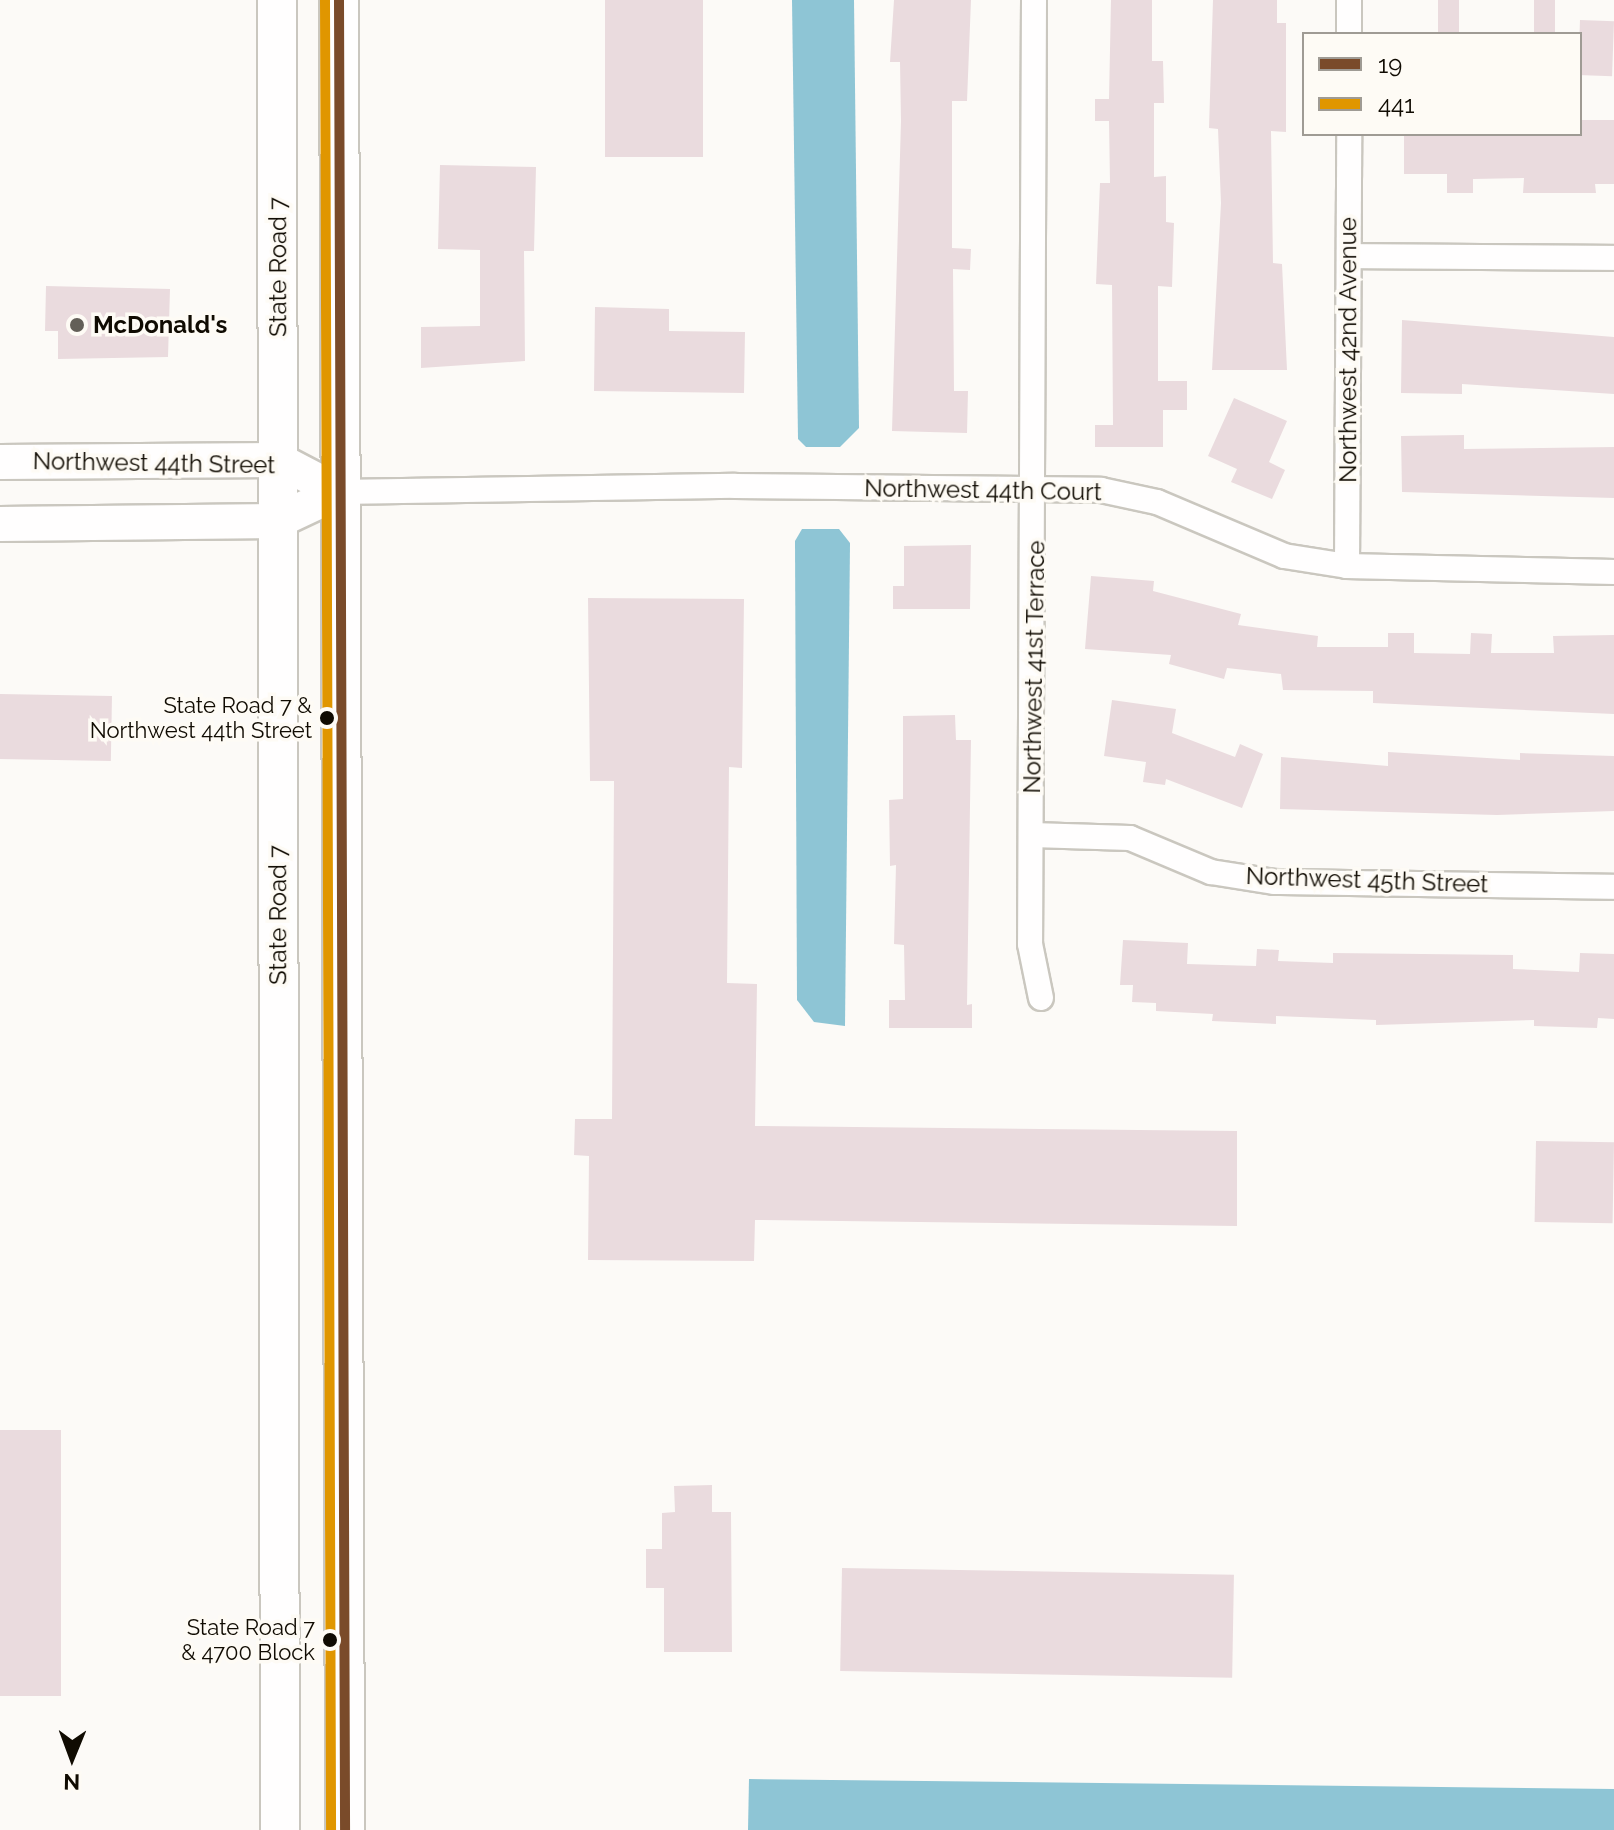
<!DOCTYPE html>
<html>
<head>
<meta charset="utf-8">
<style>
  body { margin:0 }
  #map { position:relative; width:1614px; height:1830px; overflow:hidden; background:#fcfaf7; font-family:Raleway,sans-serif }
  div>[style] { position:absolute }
  .water>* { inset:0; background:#8ec5d5 }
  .building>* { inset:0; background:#eadbde; transform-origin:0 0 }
  .roads { filter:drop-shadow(2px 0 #cac7bf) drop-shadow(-2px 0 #cac7bf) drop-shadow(0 2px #cac7bf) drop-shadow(0 -2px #cac7bf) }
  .street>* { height:24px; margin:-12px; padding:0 12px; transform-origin:12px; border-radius:12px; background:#fffefe }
  .secondary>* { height:34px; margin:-17px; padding:0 17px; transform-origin:17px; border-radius:17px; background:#fffefe }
  .primary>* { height:38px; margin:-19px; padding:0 19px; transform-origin:19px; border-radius:19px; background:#fffefe }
  .bus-1>* { height:10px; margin:-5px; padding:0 5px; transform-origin:5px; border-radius:5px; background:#7a4b2a }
  .bus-2>* { height:10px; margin:-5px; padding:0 5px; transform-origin:5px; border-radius:5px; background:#e09600 }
  .dots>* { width:22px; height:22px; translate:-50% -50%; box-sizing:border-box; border:4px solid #fefbf5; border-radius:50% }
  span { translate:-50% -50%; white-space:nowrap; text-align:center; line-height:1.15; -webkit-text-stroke:7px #fefbf5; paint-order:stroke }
  .bus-label { font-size:22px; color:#100b02 }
  .right { translate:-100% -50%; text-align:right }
  .street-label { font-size:24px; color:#100b02 }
  .poi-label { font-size:24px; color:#100b02; font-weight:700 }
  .left { translate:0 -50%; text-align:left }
  .legend { position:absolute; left:1302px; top:32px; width:280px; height:104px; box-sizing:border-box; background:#fefbf5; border:2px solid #9f9b94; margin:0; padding:10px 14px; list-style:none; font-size:24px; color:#100b02 }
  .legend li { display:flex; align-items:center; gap:16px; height:40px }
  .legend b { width:40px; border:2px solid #9f9b94 }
  .north { position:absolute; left:32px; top:1718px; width:80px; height:80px; -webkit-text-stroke:6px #fefbf5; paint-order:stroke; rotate:181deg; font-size:22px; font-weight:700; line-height:32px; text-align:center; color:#100b02 }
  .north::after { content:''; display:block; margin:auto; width:28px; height:36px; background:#100b02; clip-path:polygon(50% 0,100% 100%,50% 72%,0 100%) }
</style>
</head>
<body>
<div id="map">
  <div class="water">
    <i style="clip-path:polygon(792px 0,854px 0,859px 428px,840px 447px,806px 447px,798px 439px)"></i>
    <i style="clip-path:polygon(802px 529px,839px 529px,850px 543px,845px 1026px,814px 1022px,797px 1000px,795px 541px)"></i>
    <i style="clip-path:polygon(749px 1779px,1614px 1789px,1614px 1830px,748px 1830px)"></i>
  </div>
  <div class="building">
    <i style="left:605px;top:0;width:98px;height:157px"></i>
    <i style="clip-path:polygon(894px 0,971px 0,967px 101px,952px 101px,952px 248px,971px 249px,970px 270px,953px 269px,954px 391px,968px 391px,967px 433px,892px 431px,901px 121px,900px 62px,890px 62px)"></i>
    <i style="clip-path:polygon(1111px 0,1152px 0,1152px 61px,1163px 61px,1164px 103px,1154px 103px,1154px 177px,1166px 176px,1166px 222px,1174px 223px,1172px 287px,1158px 286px,1158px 381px,1187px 381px,1187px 410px,1163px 410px,1163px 447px,1095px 447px,1095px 425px,1113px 425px,1112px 285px,1096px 284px,1100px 183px,1110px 183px,1109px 121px,1095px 121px,1095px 99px,1109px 99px)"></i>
    <i style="clip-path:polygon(1213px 0,1277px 0,1277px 23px,1286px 23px,1286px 132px,1271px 131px,1273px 263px,1282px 264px,1287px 370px,1212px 370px,1221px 203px,1218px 129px,1209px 128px)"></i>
    <i style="left:1438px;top:0;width:21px;height:34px"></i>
    <i style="left:1534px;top:0;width:21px;height:34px"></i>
    <i style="left:1580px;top:20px;width:34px;height:55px;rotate:2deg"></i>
    <i style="clip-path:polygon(1580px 120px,1614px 120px,1614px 184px,1595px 184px,1596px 193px,1523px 193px,1524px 178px,1473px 179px,1473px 193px,1447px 193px,1447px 174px,1404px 174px,1404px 134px,1580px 134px)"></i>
    <i style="clip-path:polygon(440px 165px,536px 167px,534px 251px,524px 251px,525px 361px,421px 368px,421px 327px,480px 326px,480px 250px,438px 249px)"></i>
    <i style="clip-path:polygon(46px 286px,170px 289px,168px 357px,58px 359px,58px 331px,45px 331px)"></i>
    <i style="clip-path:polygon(595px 307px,669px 309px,669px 331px,745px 332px,744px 393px,594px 391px)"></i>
    <i style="clip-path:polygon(1402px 320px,1614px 337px,1614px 394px,1462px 384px,1462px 394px,1401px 393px)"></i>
    <i style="clip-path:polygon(1234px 398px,1287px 421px,1269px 462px,1285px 470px,1272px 499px,1231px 482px,1237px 469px,1208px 456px)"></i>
    <i style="clip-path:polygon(1464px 435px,1464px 449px,1614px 447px,1614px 498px,1402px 492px,1401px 436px)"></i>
    <i style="clip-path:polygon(971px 545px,970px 609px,893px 609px,893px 586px,904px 586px,904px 546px)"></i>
    <i style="clip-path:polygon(1091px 576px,1154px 581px,1153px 591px,1241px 614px,1238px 625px,1318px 636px,1317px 647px,1388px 647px,1388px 633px,1414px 633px,1414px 653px,1470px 654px,1471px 633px,1492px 634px,1491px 653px,1554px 653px,1553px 636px,1614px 635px,1614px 714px,1373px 703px,1373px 691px,1283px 690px,1281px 674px,1227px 668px,1224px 679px,1169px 664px,1171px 655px,1085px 649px)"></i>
    <i style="clip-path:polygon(588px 598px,744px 599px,742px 768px,729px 767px,727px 983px,757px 984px,755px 1126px,1237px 1131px,1237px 1226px,755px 1220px,754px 1261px,588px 1260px,589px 1156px,574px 1155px,575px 1119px,612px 1119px,614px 781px,590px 781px)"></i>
    <i style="left:0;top:694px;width:112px;height:65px;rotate:1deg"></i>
    <i style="clip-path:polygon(1112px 700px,1176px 709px,1172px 733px,1235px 757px,1240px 744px,1263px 754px,1242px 808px,1166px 779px,1165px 785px,1143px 782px,1146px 762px,1104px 756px)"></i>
    <i style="clip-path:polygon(955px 715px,956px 740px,971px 740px,967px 1005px,972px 1004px,972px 1028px,889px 1028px,889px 1000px,905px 1000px,904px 945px,894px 944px,896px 865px,890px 866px,889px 800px,903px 799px,903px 716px)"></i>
    <i style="clip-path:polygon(1388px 752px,1520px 760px,1520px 753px,1614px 756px,1614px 811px,1497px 815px,1280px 809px,1281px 757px,1388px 766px)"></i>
    <i style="clip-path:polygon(1123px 940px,1188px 943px,1187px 964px,1256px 966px,1257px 949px,1279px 950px,1278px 961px,1333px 963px,1333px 953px,1513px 955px,1513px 969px,1579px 972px,1580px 953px,1614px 954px,1614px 1019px,1598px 1018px,1597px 1028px,1534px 1026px,1534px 1020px,1376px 1025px,1376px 1020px,1276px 1016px,1276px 1024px,1212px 1021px,1213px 1014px,1156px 1011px,1156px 1003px,1132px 1002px,1133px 985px,1120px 985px)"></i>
    <i style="left:1536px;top:1141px;width:78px;height:81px;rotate:1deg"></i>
    <i style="left:0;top:1430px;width:61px;height:266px"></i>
    <i style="clip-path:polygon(712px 1485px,712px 1512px,731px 1512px,732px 1652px,664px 1652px,664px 1588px,646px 1588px,646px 1549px,662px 1549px,662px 1513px,675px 1512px,674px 1486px)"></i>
    <i style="left:842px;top:1568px;width:392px;height:103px;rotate:1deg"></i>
  </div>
  <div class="roads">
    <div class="street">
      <i style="left:1034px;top:0;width:944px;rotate:90.24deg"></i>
      <i style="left:1030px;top:944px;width:55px;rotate:78.5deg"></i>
      <i style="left:1349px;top:0;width:34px;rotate:90deg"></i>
      <i style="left:1349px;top:256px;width:265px;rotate:0.4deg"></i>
      <i style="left:339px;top:492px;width:396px;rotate:-0.9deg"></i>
      <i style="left:735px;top:486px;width:366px;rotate:0.6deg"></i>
      <i style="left:1101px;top:490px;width:57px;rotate:12.1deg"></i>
      <i style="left:1157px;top:502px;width:138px;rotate:23deg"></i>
      <i style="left:1284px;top:556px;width:64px;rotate:9deg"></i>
      <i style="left:1347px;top:566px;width:267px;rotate:1.3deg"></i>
      <i style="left:1347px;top:566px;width:432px;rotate:-89.7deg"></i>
      <i style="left:1032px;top:835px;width:98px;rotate:1.8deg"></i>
      <i style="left:1130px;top:838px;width:88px;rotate:22.8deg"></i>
      <i style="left:1211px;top:872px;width:65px;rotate:8.9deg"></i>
      <i style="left:1275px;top:882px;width:339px;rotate:0.8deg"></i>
    </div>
    <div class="secondary">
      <i style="left:0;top:462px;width:278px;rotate:-0.4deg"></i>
      <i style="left:278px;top:460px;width:69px;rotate:27.7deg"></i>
      <i style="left:0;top:524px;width:277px;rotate:-0.6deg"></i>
      <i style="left:277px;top:521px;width:68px;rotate:-25.1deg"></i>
    </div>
    <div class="primary">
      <i style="left:277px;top:0;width:1830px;rotate:89.91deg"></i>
      <i style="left:339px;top:0;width:1830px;rotate:89.81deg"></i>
    </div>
  </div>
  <div class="bus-1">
    <i style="left:339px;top:0;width:1830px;rotate:89.81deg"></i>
  </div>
  <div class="bus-2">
    <i style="left:325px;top:0;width:1830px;rotate:89.81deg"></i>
  </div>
  <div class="dots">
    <i style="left:77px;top:325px;background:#635f58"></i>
    <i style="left:327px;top:718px;background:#100b02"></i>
    <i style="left:330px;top:1640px;background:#100b02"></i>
  </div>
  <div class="bus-label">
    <span class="right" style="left:312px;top:718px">State Road 7 &amp;<br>Northwest 44th Street</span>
    <span class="right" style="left:315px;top:1640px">State Road 7<br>&amp; 4700 Block</span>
  </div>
  <div class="street-label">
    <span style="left:278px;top:267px;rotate:-90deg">State Road 7</span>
    <span style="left:1348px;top:350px;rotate:-90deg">Northwest 42nd Avenue</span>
    <span style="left:154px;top:463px;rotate:1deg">Northwest 44th Street</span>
    <span style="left:983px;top:490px;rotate:1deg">Northwest 44th Court</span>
    <span style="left:1034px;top:667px;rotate:-89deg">Northwest 41st Terrace</span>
    <span style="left:1367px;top:880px;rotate:2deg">Northwest 45th Street</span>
    <span style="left:278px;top:915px;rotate:-90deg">State Road 7</span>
  </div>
  <div class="poi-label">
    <span class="left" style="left:93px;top:325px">McDonald's</span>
  </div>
  <ul class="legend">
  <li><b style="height:10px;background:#7a4b2a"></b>19</li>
  <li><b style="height:10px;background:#e09600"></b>441</li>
  </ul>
  <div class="north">N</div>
</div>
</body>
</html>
